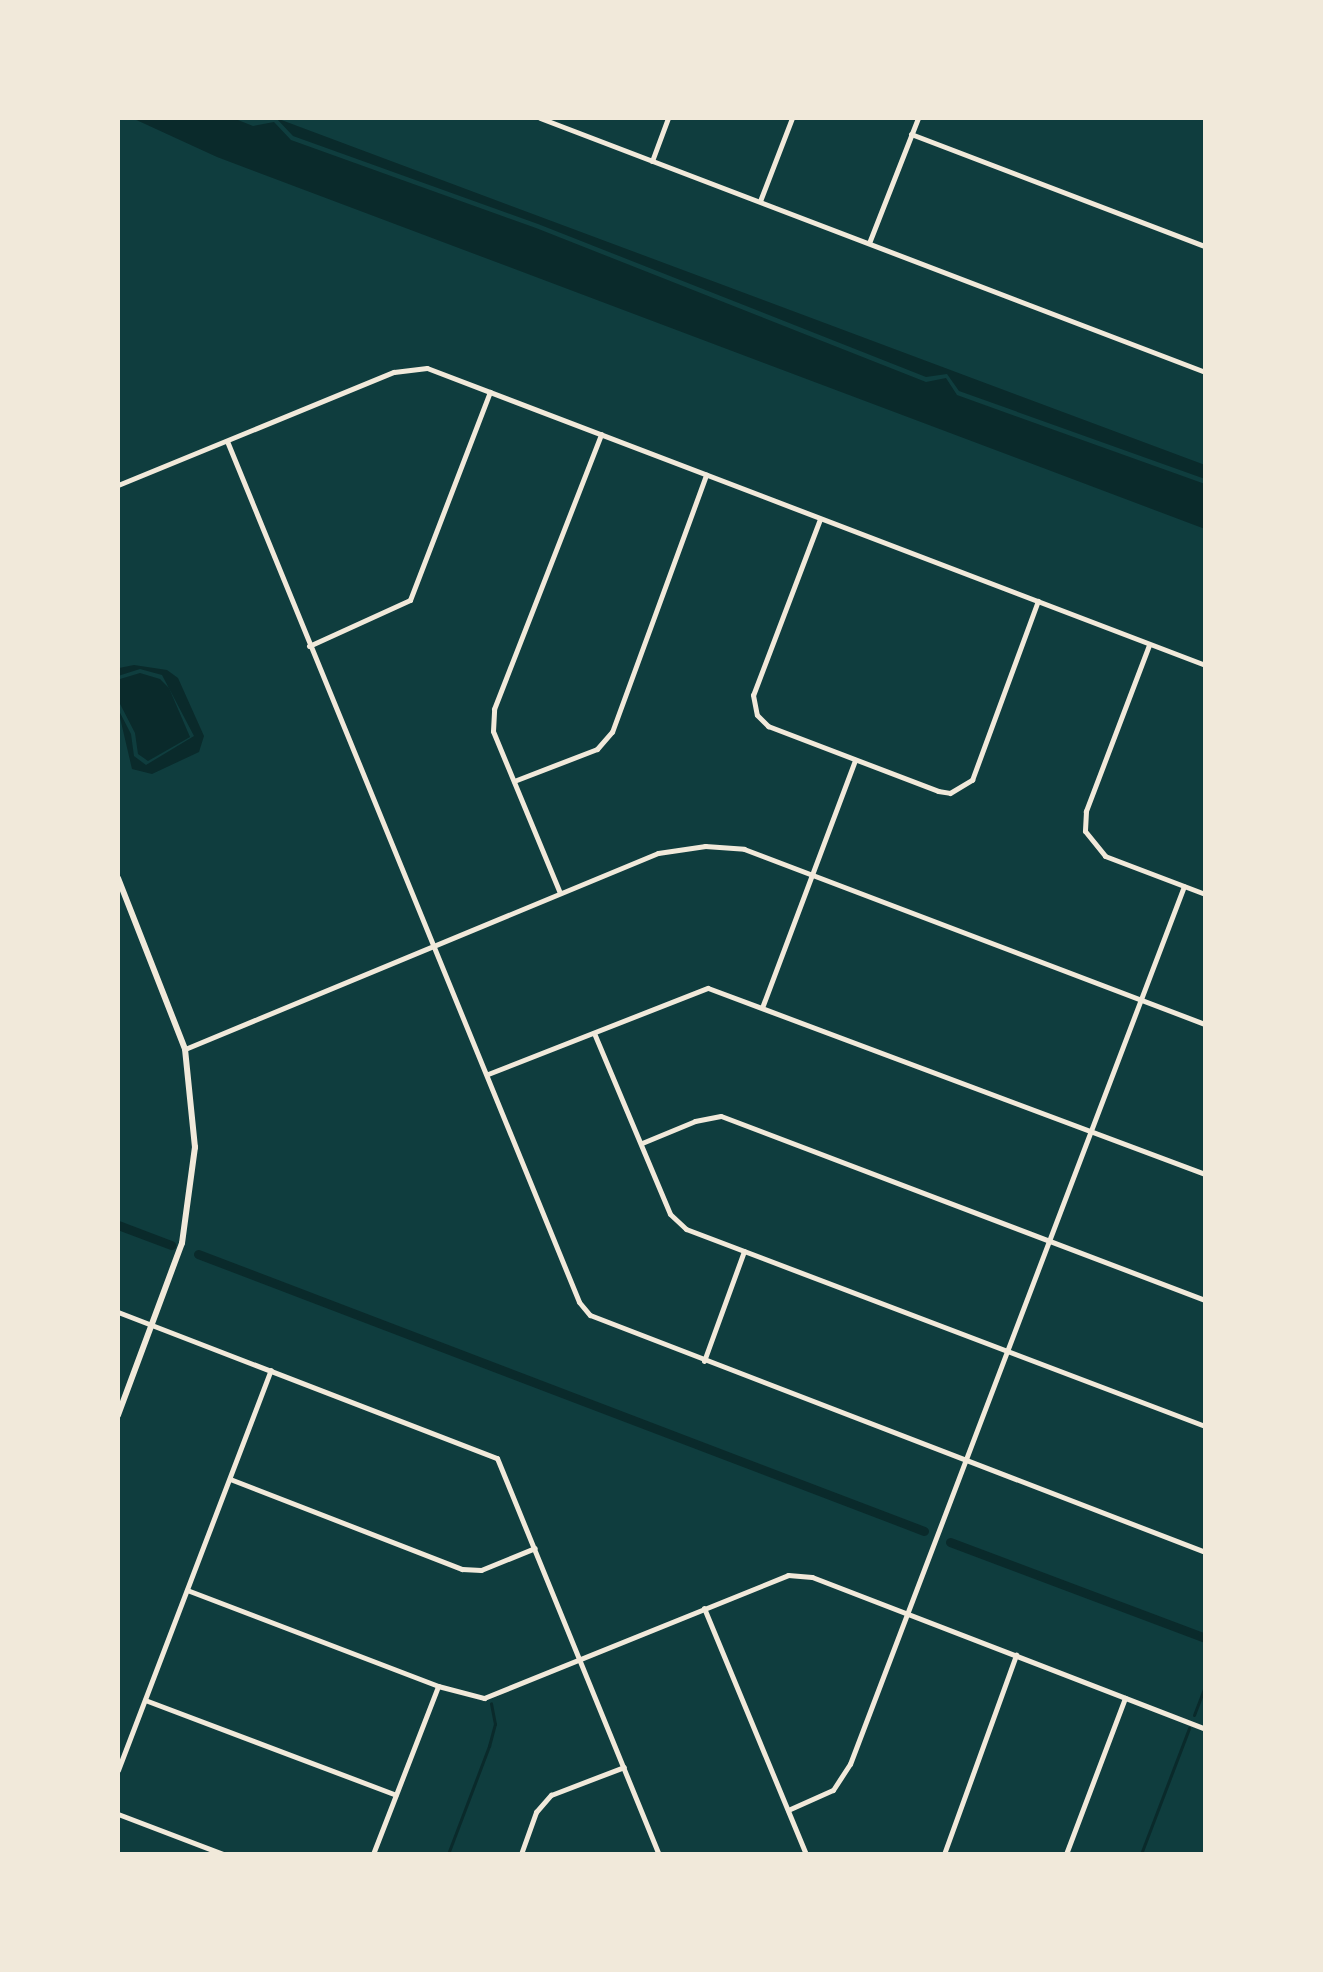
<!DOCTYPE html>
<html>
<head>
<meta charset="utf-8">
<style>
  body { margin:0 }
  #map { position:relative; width:1323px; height:1972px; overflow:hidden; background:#0f3d3e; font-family:Jost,sans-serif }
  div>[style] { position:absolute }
  .water>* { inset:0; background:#0a2a2b }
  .stream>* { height:3px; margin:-1.5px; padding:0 1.5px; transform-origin:1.5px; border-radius:1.5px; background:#0a2a2b }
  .canal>* { height:9px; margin:-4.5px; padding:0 4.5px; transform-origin:4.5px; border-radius:4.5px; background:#0a2a2b }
  .minor>* { height:5px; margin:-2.5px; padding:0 2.5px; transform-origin:2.5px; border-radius:2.5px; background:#f1e9da }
  .tertiary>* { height:6px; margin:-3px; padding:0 3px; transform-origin:3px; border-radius:3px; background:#f1e9da }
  span { translate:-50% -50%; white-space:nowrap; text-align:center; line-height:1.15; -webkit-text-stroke:8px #f1e9da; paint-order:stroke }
  .frame { position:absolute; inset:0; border:120px solid #f1e9da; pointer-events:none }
</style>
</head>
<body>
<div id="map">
  <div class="water">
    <i style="clip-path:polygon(132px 118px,233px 118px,253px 126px,274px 122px,291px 140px,536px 228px,926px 382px,946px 378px,957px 395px,1205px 484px,1205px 529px,217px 157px)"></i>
    <i style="clip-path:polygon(276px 118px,1205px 465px,1205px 479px,959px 391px,947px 374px,926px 377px,538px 224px,293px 136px)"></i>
    <i style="clip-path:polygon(134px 665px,167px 670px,178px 678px,204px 736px,199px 752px,152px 774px,132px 769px,118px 709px,131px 734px,134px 756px,146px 765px,194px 736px,162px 675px,140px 669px,118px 676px,119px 668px)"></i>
    <i style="clip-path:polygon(140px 673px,160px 679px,169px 688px,190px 737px,148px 761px,138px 754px,135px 733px,118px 700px,120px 679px)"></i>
  </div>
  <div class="stream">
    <i style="left:1194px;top:1715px;width:31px;rotate:-69deg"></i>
    <i style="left:448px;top:1854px;width:116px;rotate:-69.2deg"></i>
    <i style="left:489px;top:1746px;width:23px;rotate:-75deg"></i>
    <i style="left:495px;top:1724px;width:21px;rotate:-101deg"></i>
    <i style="left:1141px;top:1854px;width:135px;rotate:-69.1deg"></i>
  </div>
  <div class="canal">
    <i style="left:118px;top:1225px;width:57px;rotate:20.7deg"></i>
    <i style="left:198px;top:1254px;width:777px;rotate:20.88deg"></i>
    <i style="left:950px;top:1542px;width:272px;rotate:20.6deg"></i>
  </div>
  <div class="minor">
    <i style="left:540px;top:118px;width:712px;rotate:20.9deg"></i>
    <i style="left:911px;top:134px;width:315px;rotate:20.9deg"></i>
    <i style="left:652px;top:161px;width:46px;rotate:-69.6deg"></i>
    <i style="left:760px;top:201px;width:89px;rotate:-68.9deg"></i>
    <i style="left:869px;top:243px;width:134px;rotate:-68.6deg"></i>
    <i style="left:227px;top:441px;width:930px;rotate:67.76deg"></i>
    <i style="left:579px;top:1302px;width:17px;rotate:50deg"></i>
    <i style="left:590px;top:1315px;width:659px;rotate:21.07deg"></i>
    <i style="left:118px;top:485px;width:298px;rotate:-22.3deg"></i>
    <i style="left:394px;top:372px;width:33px;rotate:-7deg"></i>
    <i style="left:427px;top:368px;width:833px;rotate:20.89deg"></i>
    <i style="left:820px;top:519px;width:188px;rotate:110.8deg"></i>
    <i style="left:753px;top:695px;width:20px;rotate:79deg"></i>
    <i style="left:757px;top:715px;width:16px;rotate:45deg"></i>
    <i style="left:768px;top:726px;width:182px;rotate:20.9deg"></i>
    <i style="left:938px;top:791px;width:12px;rotate:9deg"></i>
    <i style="left:950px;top:793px;width:26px;rotate:-31deg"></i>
    <i style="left:972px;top:780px;width:191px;rotate:-69.8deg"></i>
    <i style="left:1149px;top:645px;width:178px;rotate:110.8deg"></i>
    <i style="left:1086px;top:811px;width:20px;rotate:93deg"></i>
    <i style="left:1085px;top:831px;width:32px;rotate:51deg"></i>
    <i style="left:1105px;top:856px;width:107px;rotate:20.8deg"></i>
    <i style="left:309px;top:646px;width:111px;rotate:-24.5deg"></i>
    <i style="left:410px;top:600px;width:223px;rotate:-69deg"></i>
    <i style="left:514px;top:781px;width:89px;rotate:-21.1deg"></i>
    <i style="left:597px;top:749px;width:23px;rotate:-49deg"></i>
    <i style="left:612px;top:732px;width:274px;rotate:-69.9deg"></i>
    <i style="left:560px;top:893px;width:175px;rotate:-112.5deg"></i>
    <i style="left:493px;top:731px;width:22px;rotate:-87deg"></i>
    <i style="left:494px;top:709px;width:295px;rotate:-68.7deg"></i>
    <i style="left:763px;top:1005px;width:262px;rotate:-69.4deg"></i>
    <i style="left:594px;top:1033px;width:196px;rotate:67.2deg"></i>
    <i style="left:670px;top:1214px;width:22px;rotate:43deg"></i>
    <i style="left:686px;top:1229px;width:555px;rotate:20.79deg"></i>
    <i style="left:185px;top:1049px;width:512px;rotate:-22.51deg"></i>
    <i style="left:658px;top:853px;width:48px;rotate:-8.5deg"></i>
    <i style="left:705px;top:846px;width:39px;rotate:4deg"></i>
    <i style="left:744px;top:849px;width:493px;rotate:20.8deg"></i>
    <i style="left:488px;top:1074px;width:236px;rotate:-21.4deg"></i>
    <i style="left:708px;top:988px;width:531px;rotate:20.52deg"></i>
    <i style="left:642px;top:1143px;width:57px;rotate:-22.5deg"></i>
    <i style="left:695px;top:1121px;width:26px;rotate:-11deg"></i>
    <i style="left:721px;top:1116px;width:518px;rotate:20.82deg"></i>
    <i style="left:118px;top:1312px;width:406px;rotate:21.1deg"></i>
    <i style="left:497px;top:1458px;width:428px;rotate:67.8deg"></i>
    <i style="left:704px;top:1361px;width:117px;rotate:-70deg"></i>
    <i style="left:230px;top:1479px;width:249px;rotate:21.2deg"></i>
    <i style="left:462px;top:1569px;width:19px;rotate:3deg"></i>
    <i style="left:481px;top:1570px;width:58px;rotate:-22.2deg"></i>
    <i style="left:187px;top:1590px;width:269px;rotate:20.9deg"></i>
    <i style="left:438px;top:1686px;width:48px;rotate:14.6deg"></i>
    <i style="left:484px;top:1698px;width:328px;rotate:-22deg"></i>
    <i style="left:788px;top:1575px;width:24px;rotate:5deg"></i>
    <i style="left:812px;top:1577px;width:421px;rotate:21.1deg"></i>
    <i style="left:704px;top:1608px;width:266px;rotate:67.5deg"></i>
    <i style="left:145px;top:1700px;width:268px;rotate:20.7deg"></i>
    <i style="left:118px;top:1770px;width:428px;rotate:-69.1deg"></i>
    <i style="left:788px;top:1810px;width:49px;rotate:-24deg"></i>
    <i style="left:833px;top:1790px;width:31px;rotate:-57deg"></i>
    <i style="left:850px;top:1764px;width:939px;rotate:-69.17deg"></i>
    <i style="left:118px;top:1814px;width:112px;rotate:20.9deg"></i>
    <i style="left:373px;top:1854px;width:180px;rotate:-68.8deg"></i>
    <i style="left:521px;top:1854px;width:45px;rotate:-70.3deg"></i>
    <i style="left:536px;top:1812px;width:23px;rotate:-49deg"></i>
    <i style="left:551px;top:1795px;width:78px;rotate:-21deg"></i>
    <i style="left:944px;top:1854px;width:212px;rotate:-70.1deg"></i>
    <i style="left:1066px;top:1854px;width:167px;rotate:-69.3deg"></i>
  </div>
  <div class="tertiary">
    <i style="left:118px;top:878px;width:184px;rotate:68.6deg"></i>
    <i style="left:185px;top:1049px;width:99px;rotate:84.2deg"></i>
    <i style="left:195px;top:1147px;width:97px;rotate:97.7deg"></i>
    <i style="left:182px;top:1243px;width:184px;rotate:110.4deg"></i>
  </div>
  <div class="frame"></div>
</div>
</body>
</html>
